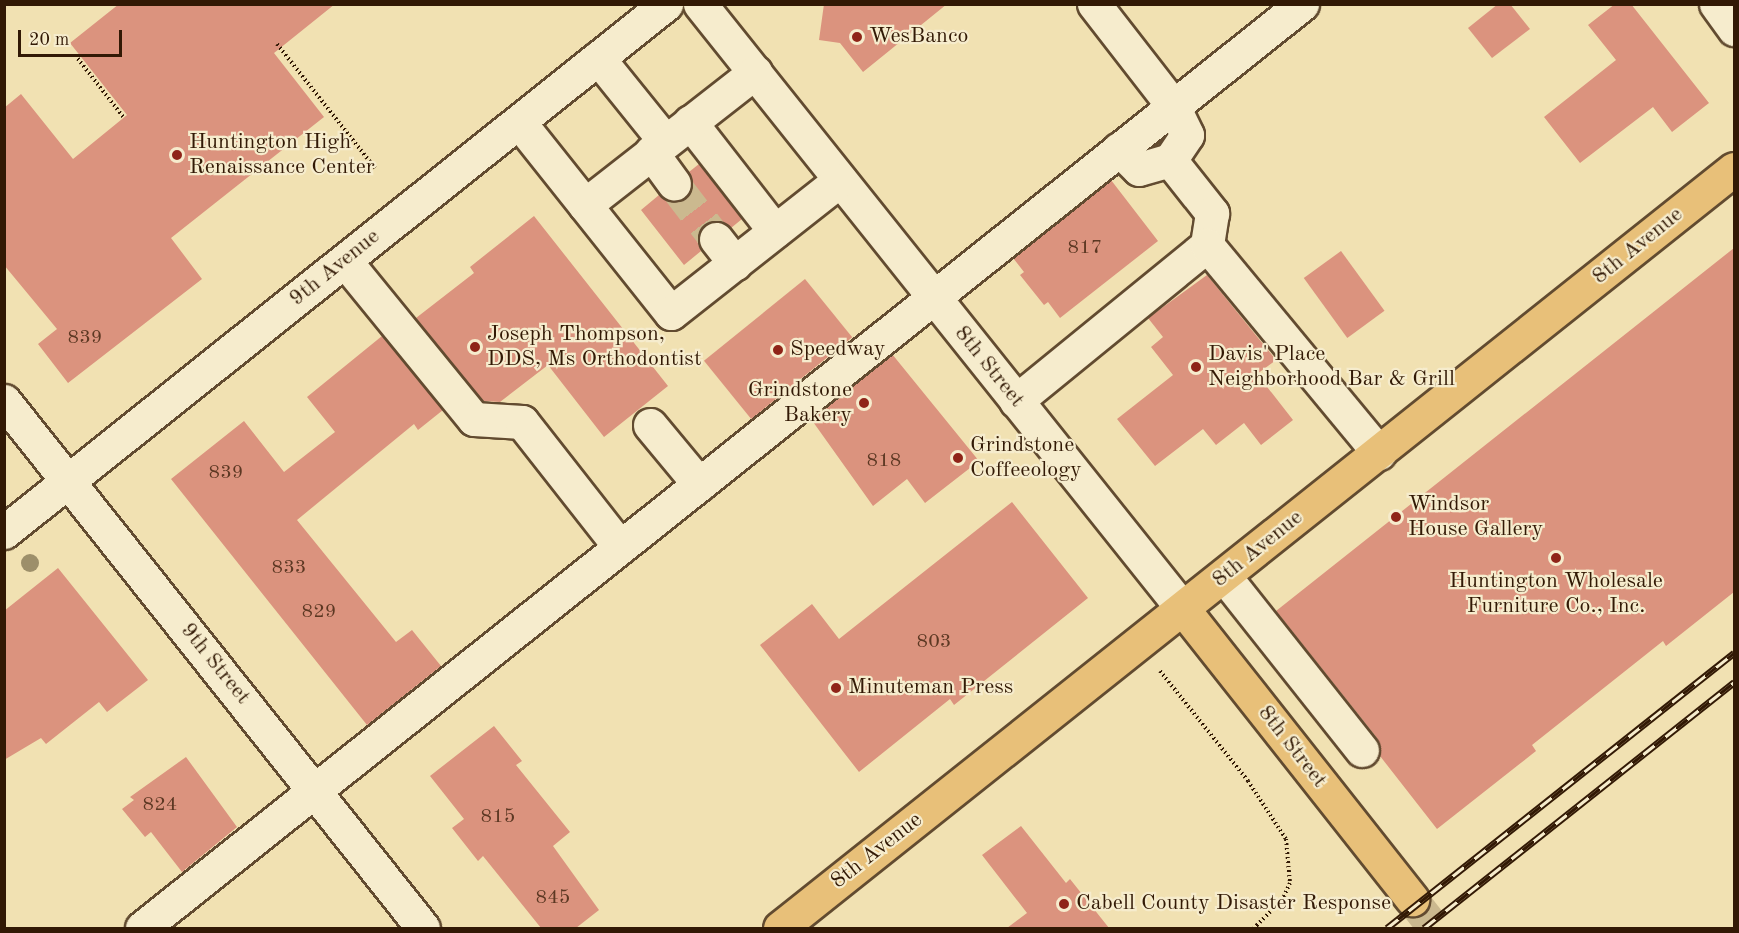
<!DOCTYPE html>
<html>
<head>
<meta charset="utf-8">
<style>
  body { margin:0 }
  #map { position:relative; width:1739px; height:933px; overflow:hidden; background:#f1e1b2; font-family:"Old Standard TT",serif }
  div>[style] { position:absolute }
  .building>* { inset:0; background:#db937e; transform-origin:0 0 }
  .minor-tunnel>* { height:33px; margin-top:-16.5px; transform-origin:0; background:repeating-linear-gradient(90deg,#cbb98f 0 33px,transparent 0 49px) }
  .major-tunnel>* { height:33px; margin-top:-16.5px; transform-origin:0; background:repeating-linear-gradient(90deg,#cbb98f 0 33px,transparent 0 49px) }
  .path>* { height:4px; margin-top:-2px; transform-origin:0; background:repeating-linear-gradient(90deg,#321905 0 1.5px,transparent 0 4.5px) }
  .roads { filter:drop-shadow(2px 0 #624b30) drop-shadow(-2px 0 #624b30) drop-shadow(0 2px #624b30) drop-shadow(0 -2px #624b30) }
  .minor>* { height:33px; margin:-16.5px; padding:0 16.5px; transform-origin:16.5px; border-radius:16.5px; background:#f6eccd }
  .major>* { height:33px; margin:-16.5px; padding:0 16.5px; transform-origin:16.5px; border-radius:16.5px; background:#e8c079 }
  .rail>* { height:7px; margin-top:-3.5px; transform-origin:0; background:repeating-linear-gradient(90deg,#f6eccd 0 14px,#321905 0 28px); box-sizing:border-box; border-block:2px solid #321905 }
  .trees>* { width:18px; height:18px; margin:-9px; border-radius:50%; background:#9d8f6a }
  .dots>* { width:16px; height:16px; translate:-50% -50%; box-sizing:border-box; border:3px solid #f6eccd; border-radius:50% }
  span { translate:-50% -50%; white-space:nowrap; text-align:center; line-height:1.15; -webkit-text-stroke:4.5px #f6eccd; paint-order:stroke }
  .number-label { font-size:20px; color:#5c3823 }
  .number-label span { -webkit-text-stroke-width:0 }
  .poi-label { font-size:22px; color:#321905 }
  .left { translate:0 -50%; text-align:left }
  .right { translate:-100% -50%; text-align:right }
  .street-label { font-size:22px; color:#321905 }
  .frame { position:absolute; inset:0; border:6px solid #321905; pointer-events:none }
  .scale { position:absolute; left:18px; top:30px; width:104px; height:27px; box-sizing:border-box; border:3px solid #321905; border-top:0; padding-left:8px; font-size:18px; line-height:21px; white-space:nowrap; color:#321905; -webkit-text-stroke:4px #f6eccd; paint-order:stroke }
</style>
</head>
<body>
<div id="map">
  <div class="building">
    <i style="clip-path:polygon(119px 4px,335px 4px,274px 53px,324px 117px,171px 238px,202px 279px,68px 383px,38px 344px,57px 329px,4px 265px,4px 108px,21px 94px,73px 159px,127px 115px,70px 43px)"></i>
    <i style="clip-path:polygon(824px 4px,947px 4px,863px 72px,840px 43px,819px 40px)"></i>
    <i style="clip-path:polygon(1498px 4px,1510px 4px,1530px 29px,1492px 58px,1468px 28px)"></i>
    <i style="clip-path:polygon(1615px 4px,1631px 4px,1709px 103px,1672px 132px,1653px 107px,1580px 163px,1544px 117px,1616px 60px,1588px 25px)"></i>
    <i style="clip-path:polygon(699px 164px,742px 219px,731px 228px,714px 220px,704px 225px,697px 241px,701px 251px,684px 265px,641px 210px,659px 195px,675px 203px,685px 199px,693px 183px,689px 172px)"></i>
    <i style="clip-path:polygon(1111px 180px,1158px 241px,1060px 318px,1048px 302px,1044px 305px,1020px 275px,1024px 272px,1013px 258px)"></i>
    <i style="clip-path:polygon(534px 216px,668px 386px,604px 437px,548px 365px,500px 402px,483px 401px,416px 318px,474px 273px,470px 267px)"></i>
    <i style="clip-path:polygon(1734px 248px,1734px 592px,1666px 646px,1663px 641px,1532px 745px,1536px 751px,1437px 829px,1380px 756px,1377px 738px,1276px 611px)"></i>
    <i style="left:1341px;top:251px;width:74px;height:46px;rotate:54deg"></i>
    <i style="clip-path:polygon(1207px 275px,1276px 360px,1257px 374px,1293px 420px,1261px 445px,1244px 423px,1216px 445px,1203px 429px,1155px 466px,1117px 419px,1173px 375px,1151px 347px,1163px 337px,1148px 318px)"></i>
    <i style="left:805px;top:279px;width:75px;height:130px;rotate:51deg"></i>
    <i style="clip-path:polygon(382px 336px,443px 410px,418px 430px,414px 424px,297px 520px,396px 642px,412px 630px,441px 666px,367px 725px,171px 479px,244px 421px,284px 472px,335px 432px,307px 397px)"></i>
    <i style="clip-path:polygon(892px 354px,979px 461px,925px 503px,907px 479px,873px 506px,811px 419px)"></i>
    <i style="clip-path:polygon(1012px 502px,1088px 598px,954px 705px,950px 699px,859px 772px,760px 645px,812px 604px,839px 639px)"></i>
    <i style="clip-path:polygon(58px 568px,148px 680px,107px 712px,99px 702px,46px 744px,41px 738px,4px 760px,4px 611px)"></i>
    <i style="clip-path:polygon(494px 726px,522px 761px,516px 765px,570px 832px,553px 846px,599px 910px,576px 928px,541px 928px,483px 856px,478px 861px,452px 828px,464px 819px,430px 776px)"></i>
    <i style="clip-path:polygon(186px 757px,237px 827px,182px 872px,151px 832px,145px 837px,122px 809px,134px 800px,130px 797px)"></i>
    <i style="clip-path:polygon(1021px 826px,1066px 883px,1070px 879px,1109px 928px,1007px 928px,1027px 913px,982px 855px)"></i>
  </div>
  <div class="minor-tunnel">
    <i style="left:674px;top:184px;width:69px;rotate:52.6deg"></i>
  </div>
  <div class="major-tunnel">
    <i style="left:1412px;top:899px;width:37px;rotate:52deg"></i>
  </div>
  <div class="path">
    <i style="left:277px;top:44px;width:158px;rotate:51.7deg"></i>
    <i style="left:75px;top:55px;width:80px;rotate:52.1deg"></i>
    <i style="left:1160px;top:671px;width:141px;rotate:51.3deg"></i>
    <i style="left:1248px;top:781px;width:69px;rotate:56.8deg"></i>
    <i style="left:1286px;top:839px;width:44px;rotate:84.8deg"></i>
    <i style="left:1290px;top:883px;width:17px;rotate:114deg"></i>
    <i style="left:1283px;top:899px;width:41px;rotate:135deg"></i>
  </div>
  <div class="roads">
    <div class="minor">
      <i style="left:700px;top:4px;width:774px;rotate:51.4deg"></i>
      <i style="left:1094px;top:4px;width:129px;rotate:52.2deg"></i>
      <i style="left:1173px;top:106px;width:32px;rotate:64deg"></i>
      <i style="left:1187px;top:135px;width:30px;rotate:124deg"></i>
      <i style="left:1170px;top:160px;width:68px;rotate:51.6deg"></i>
      <i style="left:1212px;top:213px;width:32px;rotate:99deg"></i>
      <i style="left:1716px;top:4px;width:31px;rotate:54deg"></i>
      <i style="left:598px;top:58px;width:107px;rotate:51.1deg"></i>
      <i style="left:519px;top:122px;width:244px;rotate:51.5deg"></i>
      <i style="left:671px;top:313px;width:215px;rotate:-38.2deg"></i>
      <i style="left:690px;top:122px;width:138px;rotate:52.1deg"></i>
      <i style="left:1119px;top:149px;width:28px;rotate:45deg"></i>
      <i style="left:1139px;top:169px;width:32px;rotate:-16deg"></i>
      <i style="left:651px;top:152px;width:39px;rotate:54deg"></i>
      <i style="left:585px;top:205px;width:216px;rotate:-38deg"></i>
      <i style="left:716px;top:239px;width:31px;rotate:52deg"></i>
      <i style="left:345px;top:261px;width:204px;rotate:50.8deg"></i>
      <i style="left:474px;top:419px;width:48px;rotate:3.6deg"></i>
      <i style="left:522px;top:422px;width:159px;rotate:51.9deg"></i>
      <i style="left:4px;top:401px;width:673px;rotate:51.51deg"></i>
      <i style="left:1016px;top:401px;width:247px;rotate:-39.2deg"></i>
      <i style="left:1207px;top:245px;width:270px;rotate:50.4deg"></i>
      <i style="left:650px;top:425px;width:77px;rotate:50.3deg"></i>
      <i style="left:4px;top:532px;width:847px;rotate:-38.58deg"></i>
      <i style="left:1224px;top:576px;width:222px;rotate:51.6deg"></i>
      <i style="left:142px;top:928px;width:1483px;rotate:-38.54deg"></i>
    </div>
    <div class="major">
      <i style="left:1183px;top:609px;width:370px;rotate:51.7deg"></i>
      <i style="left:780px;top:928px;width:1219px;rotate:-38.51deg"></i>
    </div>
  </div>
  <div class="rail">
    <i style="left:1387px;top:928px;width:443px;rotate:-38.4deg"></i>
    <i style="left:1424px;top:928px;width:396px;rotate:-38.4deg"></i>
  </div>
  <div class="trees">
    <i style="left:30px;top:563px"></i>
  </div>
  <div class="dots">
    <i style="left:857px;top:37px;background:#8f2418"></i>
    <i style="left:177px;top:155px;background:#8f2418"></i>
    <i style="left:475px;top:347px;background:#8f2418"></i>
    <i style="left:778px;top:350px;background:#8f2418"></i>
    <i style="left:1196px;top:367px;background:#8f2418"></i>
    <i style="left:864px;top:403px;background:#8f2418"></i>
    <i style="left:958px;top:458px;background:#8f2418"></i>
    <i style="left:1396px;top:517px;background:#8f2418"></i>
    <i style="left:1556px;top:558px;background:#8f2418"></i>
    <i style="left:836px;top:688px;background:#8f2418"></i>
    <i style="left:1064px;top:904px;background:#8f2418"></i>
  </div>
  <div class="number-label">
    <span style="left:1085px;top:248px">817</span>
    <span style="left:85px;top:338px">839</span>
    <span style="left:884px;top:461px">818</span>
    <span style="left:226px;top:473px">839</span>
    <span style="left:289px;top:568px">833</span>
    <span style="left:319px;top:612px">829</span>
    <span style="left:934px;top:642px">803</span>
    <span style="left:160px;top:805px">824</span>
    <span style="left:498px;top:817px">815</span>
    <span style="left:553px;top:898px">845</span>
  </div>
  <div class="poi-label">
    <span class="left" style="left:869px;top:37px">WesBanco</span>
    <span class="left" style="left:189px;top:155px">Huntington High<br>Renaissance Center</span>
    <span class="left" style="left:487px;top:347px">Joseph Thompson,<br>DDS, Ms Orthodontist</span>
    <span class="left" style="left:790px;top:350px">Speedway</span>
    <span class="left" style="left:1208px;top:367px">Davis' Place<br>Neighborhood Bar &amp; Grill</span>
    <span class="right" style="left:852px;top:403px">Grindstone<br>Bakery</span>
    <span class="left" style="left:970px;top:458px">Grindstone<br>Coffeeology</span>
    <span class="left" style="left:1408px;top:517px">Windsor<br>House Gallery</span>
    <span style="left:1556px;top:594px">Huntington Wholesale<br>Furniture Co., Inc.</span>
    <span class="left" style="left:848px;top:688px">Minuteman Press</span>
    <span class="left" style="left:1076px;top:904px">Cabell County Disaster Response</span>
  </div>
  <div class="street-label">
    <span style="left:1638px;top:246px;rotate:-39deg">8th Avenue</span>
    <span style="left:335px;top:268px;rotate:-39deg">9th Avenue</span>
    <span style="left:989px;top:367px;rotate:51deg">8th Street</span>
    <span style="left:1258px;top:549px;rotate:-39deg">8th Avenue</span>
    <span style="left:215px;top:664px;rotate:51deg">9th Street</span>
    <span style="left:1292px;top:747px;rotate:52deg">8th Street</span>
    <span style="left:877px;top:851px;rotate:-38deg">8th Avenue</span>
  </div>
  <div class="frame"></div>
  <div class="scale">20 m</div>
</div>
</body>
</html>
